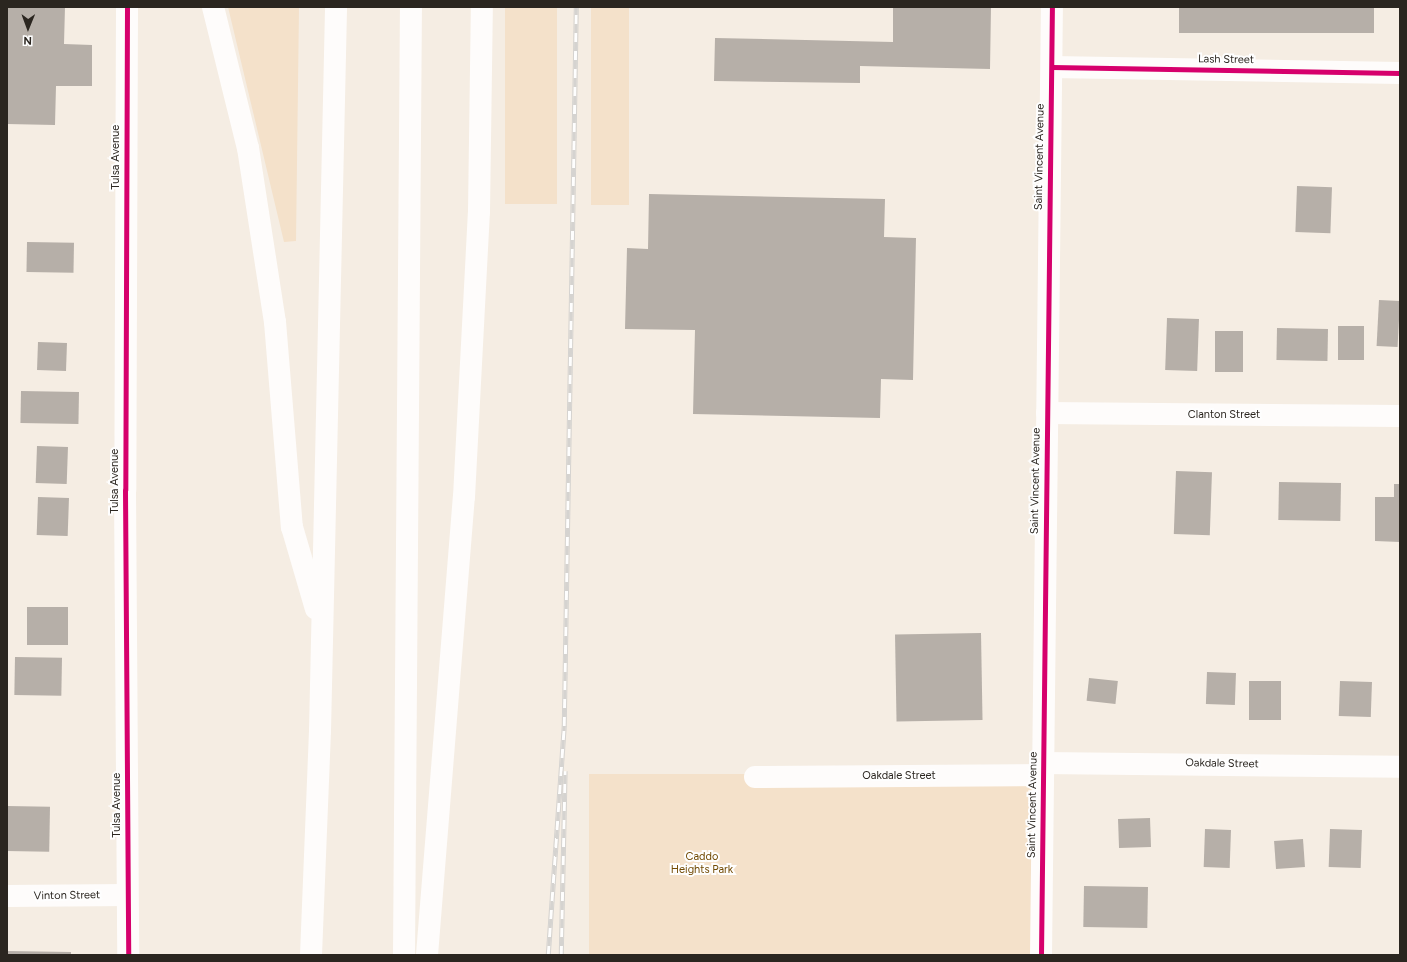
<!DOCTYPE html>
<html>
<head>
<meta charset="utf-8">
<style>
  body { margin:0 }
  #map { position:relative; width:1407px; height:962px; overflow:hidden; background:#f5ede3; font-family:Figtree,sans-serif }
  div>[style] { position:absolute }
  .green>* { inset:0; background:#f4e1ca; transform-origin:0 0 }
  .building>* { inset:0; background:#b6afa8; transform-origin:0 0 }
  .minor>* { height:22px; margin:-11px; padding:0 11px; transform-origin:11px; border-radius:11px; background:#fefcfb }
  .tertiary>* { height:22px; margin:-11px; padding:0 11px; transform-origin:11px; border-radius:11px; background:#fefcfb }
  .motorway>* { height:22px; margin:-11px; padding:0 11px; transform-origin:11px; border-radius:11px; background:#fefcfb }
  .rail>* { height:4.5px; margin-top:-2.25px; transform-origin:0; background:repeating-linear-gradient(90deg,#fefefe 0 9px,#d5d3d0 0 18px); box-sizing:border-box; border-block:1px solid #d5d3d0 }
  .cycleway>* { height:5px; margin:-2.5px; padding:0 2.5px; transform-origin:2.5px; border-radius:2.5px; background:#d6006c }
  span { translate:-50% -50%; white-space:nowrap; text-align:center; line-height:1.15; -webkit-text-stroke:4px #fefefe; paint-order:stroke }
  .street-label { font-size:11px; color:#2b2620 }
  .park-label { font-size:11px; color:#714a03 }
  .frame { position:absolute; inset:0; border:8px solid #2b2620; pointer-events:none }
  .north { position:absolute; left:8px; top:8px; width:40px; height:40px; -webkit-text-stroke:3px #fefefe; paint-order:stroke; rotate:181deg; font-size:11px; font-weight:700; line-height:16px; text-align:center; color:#2b2620 }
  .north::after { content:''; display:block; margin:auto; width:14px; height:18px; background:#2b2620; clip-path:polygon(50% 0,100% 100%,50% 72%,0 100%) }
</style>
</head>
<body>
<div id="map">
  <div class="green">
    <i style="clip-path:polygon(228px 7px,299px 7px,296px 241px,284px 242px)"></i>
    <i style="left:505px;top:7px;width:52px;height:197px"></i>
    <i style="left:591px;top:7px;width:38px;height:198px"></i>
    <i style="left:589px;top:774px;width:454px;height:181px"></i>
  </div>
  <div class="building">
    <i style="clip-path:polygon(7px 7px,65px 7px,64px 44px,92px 45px,92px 86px,56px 86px,55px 125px,7px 124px)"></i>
    <i style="clip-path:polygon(893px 7px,991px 7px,990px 69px,860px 66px,860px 83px,714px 81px,715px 38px,893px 42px)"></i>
    <i style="left:1179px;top:7px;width:195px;height:26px"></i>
    <i style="left:1297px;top:186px;width:35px;height:46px;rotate:2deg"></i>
    <i style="clip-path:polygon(649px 194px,885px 199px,884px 237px,916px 238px,913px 380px,881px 379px,880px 418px,693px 414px,695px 330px,625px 329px,627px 248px,648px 249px)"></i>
    <i style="left:27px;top:242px;width:47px;height:30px;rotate:1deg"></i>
    <i style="left:1379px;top:300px;width:21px;height:46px;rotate:3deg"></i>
    <i style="left:1167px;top:318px;width:32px;height:52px;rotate:2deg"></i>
    <i style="left:1338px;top:326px;width:26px;height:34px"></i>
    <i style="left:1277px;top:328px;width:51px;height:32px;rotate:1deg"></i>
    <i style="left:1215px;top:331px;width:28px;height:41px"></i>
    <i style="left:38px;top:342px;width:29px;height:28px;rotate:2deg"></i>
    <i style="left:21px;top:391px;width:58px;height:32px;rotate:1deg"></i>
    <i style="left:37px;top:446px;width:31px;height:37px;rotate:2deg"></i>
    <i style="left:1176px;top:471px;width:36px;height:63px;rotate:2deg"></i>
    <i style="left:1279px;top:482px;width:62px;height:38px;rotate:1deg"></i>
    <i style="clip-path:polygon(1394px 484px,1400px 484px,1400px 542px,1375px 541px,1375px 497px,1394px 497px)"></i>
    <i style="left:38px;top:497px;width:31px;height:38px;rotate:2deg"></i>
    <i style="left:27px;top:607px;width:41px;height:38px"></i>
    <i style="left:981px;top:633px;width:87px;height:86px;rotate:89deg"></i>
    <i style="left:15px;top:657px;width:47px;height:38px;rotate:1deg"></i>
    <i style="left:1207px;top:672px;width:29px;height:32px;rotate:2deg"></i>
    <i style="left:1089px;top:678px;width:29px;height:23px;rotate:6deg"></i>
    <i style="left:1249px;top:681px;width:32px;height:39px"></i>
    <i style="left:1340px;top:681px;width:32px;height:35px;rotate:2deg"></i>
    <i style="left:7px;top:806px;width:43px;height:45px;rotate:1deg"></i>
    <i style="left:1150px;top:818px;width:29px;height:32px;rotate:88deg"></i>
    <i style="left:1205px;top:829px;width:26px;height:38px;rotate:2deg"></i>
    <i style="left:1330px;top:829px;width:32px;height:38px;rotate:2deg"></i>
    <i style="left:1303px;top:839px;width:28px;height:29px;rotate:86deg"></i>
    <i style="left:1084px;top:886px;width:64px;height:41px;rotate:1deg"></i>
    <i style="clip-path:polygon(7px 951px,71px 952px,71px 955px,7px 955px)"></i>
  </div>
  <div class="minor">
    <i style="left:127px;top:7px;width:483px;rotate:90.2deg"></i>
    <i style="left:125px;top:490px;width:465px;rotate:89.6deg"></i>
    <i style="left:1052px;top:67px;width:348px;rotate:1deg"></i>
    <i style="left:1047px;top:413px;width:353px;rotate:0.5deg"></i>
    <i style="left:1043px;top:763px;width:357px;rotate:0.6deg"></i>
    <i style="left:755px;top:777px;width:288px;rotate:-0.4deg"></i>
    <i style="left:7px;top:896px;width:120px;rotate:-0.5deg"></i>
  </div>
  <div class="tertiary">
    <i style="left:1041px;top:955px;width:948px;rotate:-89.34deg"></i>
  </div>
  <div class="motorway">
    <i style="left:213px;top:7px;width:145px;rotate:76.1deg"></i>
    <i style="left:248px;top:148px;width:176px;rotate:81.2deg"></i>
    <i style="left:275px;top:322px;width:206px;rotate:85.3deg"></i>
    <i style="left:292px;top:527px;width:85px;rotate:73.7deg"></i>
    <i style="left:311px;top:955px;width:224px;rotate:-87.7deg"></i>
    <i style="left:320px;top:731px;width:724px;rotate:-88.73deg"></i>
    <i style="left:404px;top:955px;width:948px;rotate:-89.58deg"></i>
    <i style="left:427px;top:955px;width:459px;rotate:-85.4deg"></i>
    <i style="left:464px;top:497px;width:285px;rotate:-87deg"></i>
    <i style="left:479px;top:212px;width:205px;rotate:-89.2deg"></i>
  </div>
  <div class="rail">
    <i style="left:548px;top:955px;width:230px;rotate:-86deg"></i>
    <i style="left:564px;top:726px;width:719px;rotate:-89.04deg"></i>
    <i style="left:561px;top:955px;width:184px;rotate:-88.8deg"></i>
  </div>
  <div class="cycleway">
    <i style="left:127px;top:7px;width:483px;rotate:90.2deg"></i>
    <i style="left:125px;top:490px;width:465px;rotate:89.6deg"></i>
    <i style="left:1052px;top:67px;width:348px;rotate:1deg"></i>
    <i style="left:1041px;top:955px;width:948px;rotate:-89.34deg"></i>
  </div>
  <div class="street-label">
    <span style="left:1226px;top:60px;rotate:1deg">Lash Street</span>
    <span style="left:116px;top:157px;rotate:-90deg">Tulsa Avenue</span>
    <span style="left:1040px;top:157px;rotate:-89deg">Saint Vincent Avenue</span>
    <span style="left:1224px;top:415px">Clanton Street</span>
    <span style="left:115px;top:481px;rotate:-90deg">Tulsa Avenue</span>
    <span style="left:1036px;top:481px;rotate:-89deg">Saint Vincent Avenue</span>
    <span style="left:1222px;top:764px;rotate:1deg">Oakdale Street</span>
    <span style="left:899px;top:776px">Oakdale Street</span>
    <span style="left:117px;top:805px;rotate:-90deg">Tulsa Avenue</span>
    <span style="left:1033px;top:805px;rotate:-89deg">Saint Vincent Avenue</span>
    <span style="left:67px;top:896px;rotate:-1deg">Vinton Street</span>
  </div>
  <div class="park-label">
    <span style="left:702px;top:864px">Caddo<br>Heights Park</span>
  </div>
  <div class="frame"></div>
  <div class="north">N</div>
</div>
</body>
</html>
